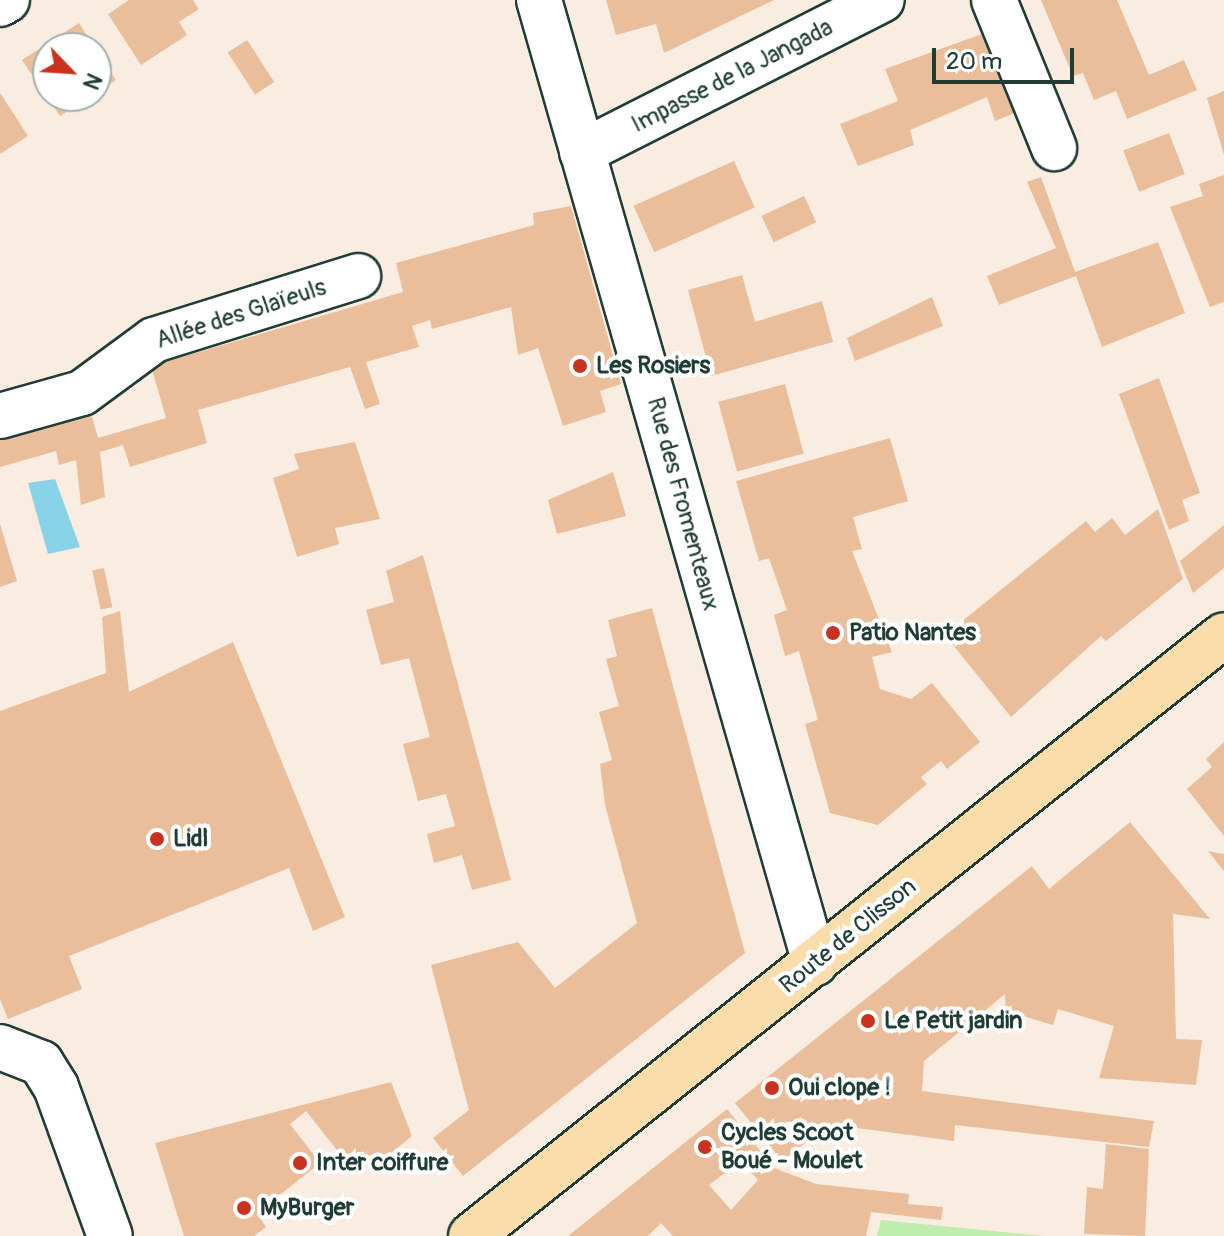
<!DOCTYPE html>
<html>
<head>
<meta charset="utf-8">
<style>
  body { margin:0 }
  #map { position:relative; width:1224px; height:1236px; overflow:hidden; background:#f9ece1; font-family:Pangolin,sans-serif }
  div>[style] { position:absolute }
  .green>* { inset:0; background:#beeead }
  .water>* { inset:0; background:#89d3e9 }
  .building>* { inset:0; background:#ebbe9b; transform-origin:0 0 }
  .roads { filter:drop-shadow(2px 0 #1f3d34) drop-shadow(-2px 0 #1f3d34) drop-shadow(0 2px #1f3d34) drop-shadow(0 -2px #1f3d34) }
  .minor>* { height:44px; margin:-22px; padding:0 22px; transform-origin:22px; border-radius:22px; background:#fff }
  .major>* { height:44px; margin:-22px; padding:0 22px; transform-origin:22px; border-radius:22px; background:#fbddab }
  .dots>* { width:22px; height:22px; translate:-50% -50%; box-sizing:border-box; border:4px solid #fff; border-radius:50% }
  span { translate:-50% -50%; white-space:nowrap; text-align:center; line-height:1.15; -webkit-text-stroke:8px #fff; paint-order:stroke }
  .street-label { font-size:24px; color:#1f3d34 }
  .poi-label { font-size:24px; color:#1f3d34; font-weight:700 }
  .left { translate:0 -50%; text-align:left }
  .north { position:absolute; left:32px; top:32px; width:80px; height:80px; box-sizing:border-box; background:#fff; border:2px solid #a5b1ae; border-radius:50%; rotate:115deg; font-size:22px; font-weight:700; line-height:32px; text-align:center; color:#1f3d34 }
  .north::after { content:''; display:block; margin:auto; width:28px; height:36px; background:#c8321e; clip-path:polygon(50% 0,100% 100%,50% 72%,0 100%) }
  .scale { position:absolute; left:932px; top:48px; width:142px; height:36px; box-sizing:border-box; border:4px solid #1f3d34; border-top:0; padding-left:10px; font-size:24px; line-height:28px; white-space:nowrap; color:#1f3d34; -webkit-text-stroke:6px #fff; paint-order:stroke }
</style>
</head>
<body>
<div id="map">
  <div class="green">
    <i style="clip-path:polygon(881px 1220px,1043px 1236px,877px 1236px)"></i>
  </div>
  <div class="water">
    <i style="clip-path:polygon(55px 479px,80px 547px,48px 554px,28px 483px)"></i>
  </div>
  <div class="building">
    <i style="clip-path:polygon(129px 0,193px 0,199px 9px,179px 22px,187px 35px,141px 65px,108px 14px)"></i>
    <i style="clip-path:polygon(606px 0,774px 0,664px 53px,656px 24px,616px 35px)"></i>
    <i style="clip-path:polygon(1041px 0,1117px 0,1149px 75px,1184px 60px,1197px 90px,1127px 119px,1116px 91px,1094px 100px,1083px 73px,1073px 76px)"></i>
    <i style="clip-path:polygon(79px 23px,95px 48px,48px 48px,48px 96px,91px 96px,60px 116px,22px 60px)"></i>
    <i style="clip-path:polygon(993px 30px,1017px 112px,995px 121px,987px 97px,910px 130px,914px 145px,858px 166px,840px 124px,898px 101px,885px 69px)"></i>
    <i style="left:247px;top:40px;width:50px;height:23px;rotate:57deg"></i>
    <i style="clip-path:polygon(96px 50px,116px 80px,96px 93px)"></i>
    <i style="clip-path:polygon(1224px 91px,1224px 155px,1207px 98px)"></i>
    <i style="clip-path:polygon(0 93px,28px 136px,0 154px)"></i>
    <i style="left:1169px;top:133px;width:44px;height:49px;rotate:69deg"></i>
    <i style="left:734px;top:161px;width:51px;height:110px;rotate:66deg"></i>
    <i style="clip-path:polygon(1224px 175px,1224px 302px,1210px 307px,1170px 207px,1203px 196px,1199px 184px)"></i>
    <i style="clip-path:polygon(1041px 177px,1075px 272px,1158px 242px,1185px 313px,1102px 347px,1076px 276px,999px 305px,987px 276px,1056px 248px,1027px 182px)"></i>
    <i style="left:804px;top:196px;width:29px;height:47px;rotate:65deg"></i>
    <i style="clip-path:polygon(571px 206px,621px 384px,600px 391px,606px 412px,563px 426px,538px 348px,518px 355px,511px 307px,432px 329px,430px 320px,412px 326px,419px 347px,366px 362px,380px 404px,365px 409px,350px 367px,198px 410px,207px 443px,130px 467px,123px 445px,100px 452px,105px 497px,81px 505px,76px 460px,59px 465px,56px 451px,0 467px,0 428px,88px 403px,98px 438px,166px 418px,151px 366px,403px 292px,396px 263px,534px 225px,533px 213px)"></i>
    <i style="clip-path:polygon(742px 275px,755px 322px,822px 301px,833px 342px,711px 376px,688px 290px)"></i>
    <i style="clip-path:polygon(932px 297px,943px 326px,855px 361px,847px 338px)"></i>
    <i style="clip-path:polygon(1159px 378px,1200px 493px,1182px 500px,1189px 521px,1169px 530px,1119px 394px)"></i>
    <i style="left:785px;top:384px;width:72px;height:69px;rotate:75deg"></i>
    <i style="clip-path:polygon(890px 438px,908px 501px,853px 517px,862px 549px,852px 551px,892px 652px,872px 657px,880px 689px,911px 699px,932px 683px,980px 742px,947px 769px,941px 761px,921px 777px,927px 784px,878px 825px,830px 813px,805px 724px,818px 720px,799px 651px,785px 656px,774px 615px,787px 610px,769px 558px,759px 561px,736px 481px)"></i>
    <i style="clip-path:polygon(355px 442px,380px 519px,335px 528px,339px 544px,297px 557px,273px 478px,299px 469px,294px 454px)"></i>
    <i style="clip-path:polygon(613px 472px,626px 516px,557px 534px,548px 500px)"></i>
    <i style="clip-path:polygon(1158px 509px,1183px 579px,1106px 641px,1101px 636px,1011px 717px,945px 635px,1086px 521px,1095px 532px,1112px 518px,1125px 535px)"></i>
    <i style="clip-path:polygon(0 524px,17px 581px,0 587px)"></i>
    <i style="clip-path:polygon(1224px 525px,1224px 568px,1193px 593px,1180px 561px)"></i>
    <i style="clip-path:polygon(423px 555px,511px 880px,472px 890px,462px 855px,434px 863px,427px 834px,455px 826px,446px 794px,418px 801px,403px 744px,430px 737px,409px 658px,381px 665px,366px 610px,394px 602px,386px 571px)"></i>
    <i style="left:104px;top:568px;width:40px;height:12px;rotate:78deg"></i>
    <i style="clip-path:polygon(652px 608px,745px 953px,463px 1176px,433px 1138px,469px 1110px,431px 965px,518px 942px,555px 988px,637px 923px,605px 805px,600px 764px,612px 760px,599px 712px,619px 706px,606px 659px,617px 656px,608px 620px)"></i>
    <i style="clip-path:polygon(120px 611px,129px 692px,233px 642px,345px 917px,313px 931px,289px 868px,69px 956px,82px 989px,8px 1019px,0 999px,0 711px,106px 673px,102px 617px)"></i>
    <i style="clip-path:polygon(1224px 742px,1224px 836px,1187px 789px,1212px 767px,1206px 759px)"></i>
    <i style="clip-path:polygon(1130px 822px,1210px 919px,1173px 914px,1176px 1039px,1202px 1040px,1196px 1085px,1099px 1078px,1114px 1026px,1058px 1009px,1053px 1025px,1006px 1011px,1005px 994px,924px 1061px,922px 1091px,1154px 1121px,1149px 1147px,955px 1125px,954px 1141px,850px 1127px,849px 1136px,821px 1143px,817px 1134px,782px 1161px,735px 1103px,1032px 866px,1049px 889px)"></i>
    <i style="clip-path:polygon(1208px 851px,1224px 854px,1224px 871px)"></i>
    <i style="clip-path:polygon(391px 1082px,412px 1136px,375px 1166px,363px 1151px,348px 1164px,306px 1111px,290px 1124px,320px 1163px,257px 1213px,266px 1227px,254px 1236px,184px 1236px,155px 1143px)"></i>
    <i style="clip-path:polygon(evenodd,727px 1109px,774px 1168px,816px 1184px,909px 1194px,908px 1204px,943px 1207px,941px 1220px,871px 1212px,866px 1236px,673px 1236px,661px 1223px,648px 1236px,568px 1236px,727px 1109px,741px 1161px,758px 1180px,731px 1210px,709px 1185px,741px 1161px)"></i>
    <i style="clip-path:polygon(1106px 1144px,1149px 1149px,1145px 1236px,1084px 1234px,1087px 1187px,1103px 1189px)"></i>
  </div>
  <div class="roads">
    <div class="minor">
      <i style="left:539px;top:0;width:1002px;rotate:74.01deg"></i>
      <i style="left:994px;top:0;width:160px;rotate:67.9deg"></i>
      <i style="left:0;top:4px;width:8px;rotate:-30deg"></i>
      <i style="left:582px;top:152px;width:336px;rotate:-26.9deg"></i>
      <i style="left:0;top:416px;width:85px;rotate:-15.7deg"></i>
      <i style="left:82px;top:393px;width:89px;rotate:-36.4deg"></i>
      <i style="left:154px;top:340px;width:214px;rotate:-17.4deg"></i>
      <i style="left:0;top:1047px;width:44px;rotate:21.3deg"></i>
      <i style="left:41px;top:1063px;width:28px;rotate:58deg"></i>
      <i style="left:56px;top:1087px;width:158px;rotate:70.1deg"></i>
    </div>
    <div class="major">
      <i style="left:471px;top:1236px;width:963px;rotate:-38.59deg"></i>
    </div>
  </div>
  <div class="dots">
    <i style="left:580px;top:366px;background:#c8321e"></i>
    <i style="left:833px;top:633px;background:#c8321e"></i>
    <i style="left:157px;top:839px;background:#c8321e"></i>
    <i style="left:868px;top:1021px;background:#c8321e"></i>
    <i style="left:772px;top:1088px;background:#c8321e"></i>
    <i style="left:705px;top:1147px;background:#c8321e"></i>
    <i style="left:300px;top:1163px;background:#c8321e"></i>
    <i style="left:244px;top:1208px;background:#c8321e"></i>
  </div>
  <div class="street-label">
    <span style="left:732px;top:76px;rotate:-27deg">Impasse de la Jangada</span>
    <span style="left:241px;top:314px;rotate:-18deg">Allée des Glaïeuls</span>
    <span style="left:683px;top:504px;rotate:75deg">Rue des Fromenteaux</span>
    <span style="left:848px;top:936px;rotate:-39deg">Route de Clisson</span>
  </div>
  <div class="poi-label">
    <span class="left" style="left:596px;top:366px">Les Rosiers</span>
    <span class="left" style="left:849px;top:633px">Patio Nantes</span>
    <span class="left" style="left:173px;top:839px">Lidl</span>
    <span class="left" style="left:884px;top:1021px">Le Petit jardin</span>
    <span class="left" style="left:788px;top:1088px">Oui clope !</span>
    <span class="left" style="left:721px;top:1147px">Cycles Scoot<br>Boué - Moulet</span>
    <span class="left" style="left:316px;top:1163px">Inter coiffure</span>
    <span class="left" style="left:260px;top:1208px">MyBurger</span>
  </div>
  <div class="north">N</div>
  <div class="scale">20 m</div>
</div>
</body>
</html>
